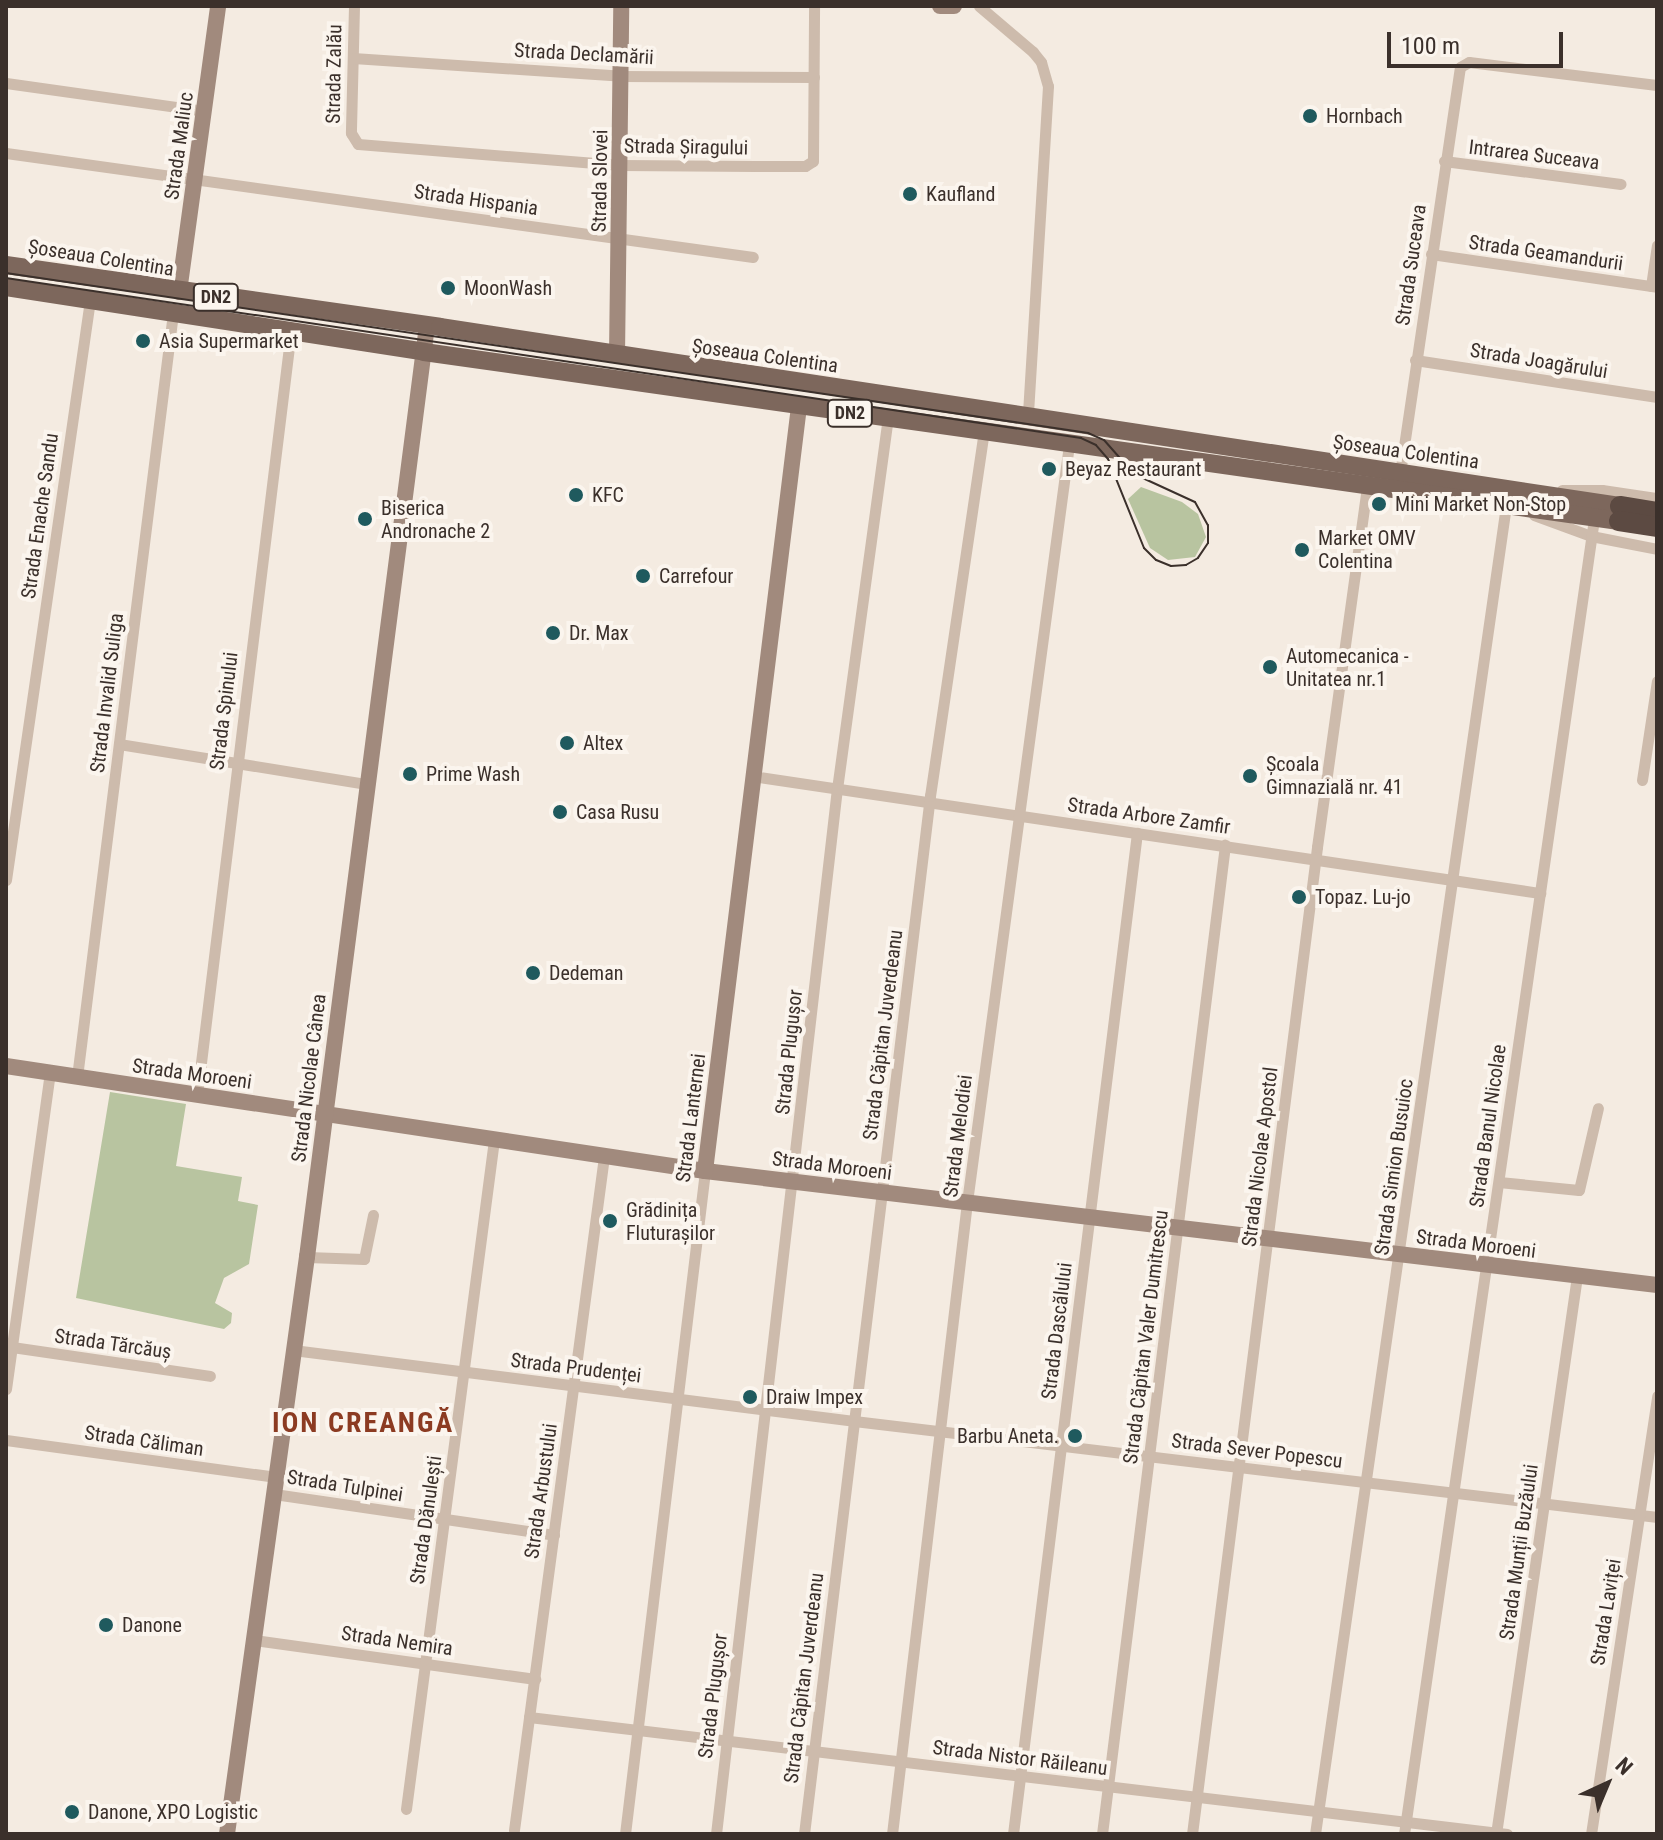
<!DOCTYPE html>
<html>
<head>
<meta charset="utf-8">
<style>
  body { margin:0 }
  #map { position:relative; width:1663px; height:1840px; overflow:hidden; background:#f4ebe1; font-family:"Roboto Condensed",sans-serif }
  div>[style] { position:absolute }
  .green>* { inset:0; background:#b8c4a0 }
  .street>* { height:11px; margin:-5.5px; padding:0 5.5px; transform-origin:5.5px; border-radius:5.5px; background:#cdbbac }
  .secondary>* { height:16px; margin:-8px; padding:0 8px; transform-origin:8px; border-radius:8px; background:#a18a7d }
  .primary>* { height:18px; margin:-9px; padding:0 9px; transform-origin:9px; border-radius:9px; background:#7d675c }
  .highway>* { height:20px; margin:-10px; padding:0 10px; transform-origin:10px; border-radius:10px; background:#5c4a42 }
  .tram>* { height:2px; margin:-1px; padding:0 1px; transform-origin:1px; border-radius:1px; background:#3b302b }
  .dots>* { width:22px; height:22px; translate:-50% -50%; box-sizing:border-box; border:4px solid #fbf5ee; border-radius:50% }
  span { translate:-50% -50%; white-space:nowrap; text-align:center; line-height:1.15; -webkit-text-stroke:8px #fbf5ee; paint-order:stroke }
  .shield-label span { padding:2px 6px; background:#fbf5ee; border:2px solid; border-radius:6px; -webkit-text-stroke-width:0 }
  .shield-label { font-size:18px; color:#3b302b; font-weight:700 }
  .street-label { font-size:20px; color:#3b302b }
  .poi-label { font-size:20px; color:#3b302b }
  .left { translate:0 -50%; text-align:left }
  .right { translate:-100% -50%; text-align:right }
  .district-label { font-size:28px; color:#8c3b22; font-weight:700; letter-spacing:2px }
  .frame { position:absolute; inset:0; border:8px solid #3b302b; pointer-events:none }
  .north { position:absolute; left:1567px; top:1744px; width:80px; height:80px; -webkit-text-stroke:6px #fbf5ee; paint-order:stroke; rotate:44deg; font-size:22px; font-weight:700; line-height:32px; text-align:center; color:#3b302b }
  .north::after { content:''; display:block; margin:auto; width:28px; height:36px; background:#3b302b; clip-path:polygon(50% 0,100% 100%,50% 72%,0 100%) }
  .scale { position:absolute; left:1387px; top:32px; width:176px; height:36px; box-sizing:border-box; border:4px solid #3b302b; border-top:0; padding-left:10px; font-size:24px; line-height:28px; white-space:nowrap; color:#3b302b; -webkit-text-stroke:6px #fbf5ee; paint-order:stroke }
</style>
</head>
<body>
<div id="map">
  <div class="green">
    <i style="clip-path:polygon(1141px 487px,1182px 502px,1198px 514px,1206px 537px,1195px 557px,1168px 560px,1150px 548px,1128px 499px)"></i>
    <i style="clip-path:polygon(110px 1092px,186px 1104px,176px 1166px,242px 1177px,238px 1201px,258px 1205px,249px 1264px,224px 1278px,215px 1303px,232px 1313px,231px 1323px,224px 1329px,76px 1298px)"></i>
  </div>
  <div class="street">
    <i style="left:354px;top:6px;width:127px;rotate:91.4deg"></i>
    <i style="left:351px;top:133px;width:13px;rotate:58deg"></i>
    <i style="left:358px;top:144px;width:263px;rotate:4.6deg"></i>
    <i style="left:620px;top:165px;width:135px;rotate:0.4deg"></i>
    <i style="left:755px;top:166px;width:50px"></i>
    <i style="left:805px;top:166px;width:9px;rotate:-32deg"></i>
    <i style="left:813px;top:161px;width:155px;rotate:-89.6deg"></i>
    <i style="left:979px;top:6px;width:71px;rotate:40.4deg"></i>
    <i style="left:1033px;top:52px;width:13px;rotate:51deg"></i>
    <i style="left:1041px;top:62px;width:25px;rotate:74deg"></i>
    <i style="left:1048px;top:86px;width:332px;rotate:93.5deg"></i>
    <i style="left:353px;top:58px;width:269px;rotate:3.8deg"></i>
    <i style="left:621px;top:76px;width:193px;rotate:0.3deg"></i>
    <i style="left:6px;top:83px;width:200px;rotate:8deg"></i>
    <i style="left:6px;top:153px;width:754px;rotate:7.93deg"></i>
    <i style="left:1444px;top:161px;width:178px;rotate:7.4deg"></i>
    <i style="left:1431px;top:254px;width:228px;rotate:8.3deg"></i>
    <i style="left:1651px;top:286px;width:41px;rotate:-81.7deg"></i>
    <i style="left:1415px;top:360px;width:245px;rotate:8.7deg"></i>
    <i style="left:1400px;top:473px;width:410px;rotate:-81.6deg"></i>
    <i style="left:1460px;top:67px;width:10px;rotate:-29deg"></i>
    <i style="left:1469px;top:62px;width:189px;rotate:7deg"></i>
    <i style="left:1562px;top:490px;width:40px"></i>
    <i style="left:1602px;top:490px;width:56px;rotate:8.3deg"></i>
    <i style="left:1534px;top:515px;width:61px;rotate:20.2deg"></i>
    <i style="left:1591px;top:536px;width:67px;rotate:11.1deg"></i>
    <i style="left:119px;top:744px;width:251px;rotate:9.2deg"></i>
    <i style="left:752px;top:776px;width:797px;rotate:8.45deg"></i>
    <i style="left:1642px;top:780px;width:100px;rotate:-81.4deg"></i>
    <i style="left:6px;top:880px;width:586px;rotate:-81.76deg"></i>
    <i style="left:77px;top:1077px;width:770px;rotate:-82.84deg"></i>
    <i style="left:197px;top:1095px;width:770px;rotate:-82.99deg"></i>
    <i style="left:1499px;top:1182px;width:80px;rotate:5.7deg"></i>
    <i style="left:1579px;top:1190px;width:84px;rotate:-77deg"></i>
    <i style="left:307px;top:1257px;width:57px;rotate:2deg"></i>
    <i style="left:364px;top:1259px;width:45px;rotate:-78.4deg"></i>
    <i style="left:12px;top:1347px;width:200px;rotate:8.3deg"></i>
    <i style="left:293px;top:1350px;width:565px;rotate:7.21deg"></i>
    <i style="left:854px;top:1421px;width:809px;rotate:6.82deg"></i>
    <i style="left:6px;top:1389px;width:319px;rotate:-82.1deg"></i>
    <i style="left:6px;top:1440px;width:273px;rotate:7.8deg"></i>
    <i style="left:274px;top:1494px;width:283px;rotate:8.3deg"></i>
    <i style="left:254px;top:1640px;width:284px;rotate:7.9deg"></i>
    <i style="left:529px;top:1717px;width:985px;rotate:6.82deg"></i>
    <i style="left:406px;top:1809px;width:675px;rotate:-82.51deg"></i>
    <i style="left:514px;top:1830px;width:680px;rotate:-82.39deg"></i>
    <i style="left:625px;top:1834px;width:668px;rotate:-83.12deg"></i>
    <i style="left:716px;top:1834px;width:1052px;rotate:-83.4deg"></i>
    <i style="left:837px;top:789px;width:374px;rotate:-82.2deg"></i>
    <i style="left:804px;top:1834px;width:1046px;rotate:-83.08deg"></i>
    <i style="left:930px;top:796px;width:368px;rotate:-81.6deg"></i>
    <i style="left:892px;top:1834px;width:636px;rotate:-83.23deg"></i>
    <i style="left:967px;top:1202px;width:764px;rotate:-82.33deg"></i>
    <i style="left:1013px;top:1834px;width:1009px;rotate:-82.94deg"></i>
    <i style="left:1102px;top:1834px;width:997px;rotate:-82.91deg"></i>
    <i style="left:1192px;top:1834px;width:995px;rotate:-82.78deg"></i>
    <i style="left:1317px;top:847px;width:365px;rotate:-82.1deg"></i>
    <i style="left:1315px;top:1834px;width:1343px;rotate:-81.82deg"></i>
    <i style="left:1506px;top:505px;width:4px;rotate:27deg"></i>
    <i style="left:1404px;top:1834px;width:1330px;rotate:-81.78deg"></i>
    <i style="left:1496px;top:1834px;width:564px;rotate:-81.74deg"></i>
    <i style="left:1591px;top:1834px;width:443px;rotate:-81.4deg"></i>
  </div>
  <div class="secondary">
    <i style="left:940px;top:6px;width:14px"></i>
    <i style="left:179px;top:292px;width:289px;rotate:-82.2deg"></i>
    <i style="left:617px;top:356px;width:350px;rotate:-89.3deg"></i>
    <i style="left:6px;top:1066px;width:707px;rotate:8.54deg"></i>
    <i style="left:705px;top:1171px;width:959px;rotate:6.83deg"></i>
    <i style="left:705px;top:1171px;width:771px;rotate:-82.99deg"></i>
    <i style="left:227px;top:1834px;width:583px;rotate:-82.11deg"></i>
    <i style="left:307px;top:1257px;width:939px;rotate:-82.66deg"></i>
  </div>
  <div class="primary">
    <i style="left:6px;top:265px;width:438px;rotate:8.1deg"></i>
    <i style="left:440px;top:327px;width:1193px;rotate:8.63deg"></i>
    <i style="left:6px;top:287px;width:423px;rotate:8.8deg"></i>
    <i style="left:424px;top:352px;width:1207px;rotate:8.05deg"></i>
  </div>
  <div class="highway">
    <i style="left:1620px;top:506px;width:37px;rotate:9deg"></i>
    <i style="left:1619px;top:521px;width:38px;rotate:9deg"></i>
  </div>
  <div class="tram">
    <i style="left:6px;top:273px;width:1094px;rotate:8.41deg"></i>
    <i style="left:1088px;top:433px;width:17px;rotate:24deg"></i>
    <i style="left:1104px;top:440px;width:45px;rotate:48.6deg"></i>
    <i style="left:1134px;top:474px;width:67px;rotate:24.7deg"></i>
    <i style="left:1195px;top:502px;width:26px;rotate:61deg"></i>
    <i style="left:1208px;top:525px;width:18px;rotate:90deg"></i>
    <i style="left:1208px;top:543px;width:18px;rotate:124deg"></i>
    <i style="left:1198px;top:558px;width:14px;rotate:150deg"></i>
    <i style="left:1186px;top:565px;width:15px;rotate:176deg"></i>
    <i style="left:1171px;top:566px;width:16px;rotate:-158deg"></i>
    <i style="left:1156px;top:560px;width:17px;rotate:-135deg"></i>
    <i style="left:1144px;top:548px;width:96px;rotate:-112deg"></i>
    <i style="left:1108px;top:459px;width:18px;rotate:-131deg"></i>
    <i style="left:1096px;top:445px;width:17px;rotate:-155deg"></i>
    <i style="left:1081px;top:438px;width:1087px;rotate:-171.53deg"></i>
  </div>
  <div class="dots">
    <i style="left:1310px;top:116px;background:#1f5a5e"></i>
    <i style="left:910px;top:194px;background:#1f5a5e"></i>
    <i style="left:448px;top:288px;background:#1f5a5e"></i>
    <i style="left:143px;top:341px;background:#1f5a5e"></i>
    <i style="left:1049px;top:469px;background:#1f5a5e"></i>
    <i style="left:576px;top:495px;background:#1f5a5e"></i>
    <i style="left:1379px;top:504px;background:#1f5a5e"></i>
    <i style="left:365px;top:519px;background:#1f5a5e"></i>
    <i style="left:1302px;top:550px;background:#1f5a5e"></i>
    <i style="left:643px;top:576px;background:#1f5a5e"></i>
    <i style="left:553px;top:633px;background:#1f5a5e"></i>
    <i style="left:1270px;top:667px;background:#1f5a5e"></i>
    <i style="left:567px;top:743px;background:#1f5a5e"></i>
    <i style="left:410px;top:774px;background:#1f5a5e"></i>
    <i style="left:1250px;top:776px;background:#1f5a5e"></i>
    <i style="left:560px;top:812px;background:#1f5a5e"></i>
    <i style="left:1299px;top:897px;background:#1f5a5e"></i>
    <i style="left:533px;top:973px;background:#1f5a5e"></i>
    <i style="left:610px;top:1221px;background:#1f5a5e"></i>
    <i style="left:750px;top:1397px;background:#1f5a5e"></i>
    <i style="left:1075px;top:1436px;background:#1f5a5e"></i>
    <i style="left:106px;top:1625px;background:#1f5a5e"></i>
    <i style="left:72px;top:1812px;background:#1f5a5e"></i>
  </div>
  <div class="shield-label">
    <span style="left:216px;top:297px">DN2</span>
    <span style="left:850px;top:413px">DN2</span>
  </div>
  <div class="street-label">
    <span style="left:584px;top:54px;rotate:3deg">Strada Declamării</span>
    <span style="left:334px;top:74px;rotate:-89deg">Strada Zalău</span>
    <span style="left:179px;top:146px;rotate:-82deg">Strada Maliuc</span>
    <span style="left:686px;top:147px;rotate:1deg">Strada Șiragului</span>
    <span style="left:1534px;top:155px;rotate:7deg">Intrarea Suceava</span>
    <span style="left:600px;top:181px;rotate:-89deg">Strada Slovei</span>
    <span style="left:476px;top:200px;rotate:8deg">Strada Hispania</span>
    <span style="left:1546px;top:253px;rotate:8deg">Strada Geamandurii</span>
    <span style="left:101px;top:258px;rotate:9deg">Șoseaua Colentina</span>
    <span style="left:1411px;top:265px;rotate:-82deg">Strada Suceava</span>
    <span style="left:765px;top:356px;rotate:8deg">Șoseaua Colentina</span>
    <span style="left:1539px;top:361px;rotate:9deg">Strada Joagărului</span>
    <span style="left:1406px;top:452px;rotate:8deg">Șoseaua Colentina</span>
    <span style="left:40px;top:516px;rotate:-82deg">Strada Enache Sandu</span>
    <span style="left:107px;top:693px;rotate:-83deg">Strada Invalid Suliga</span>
    <span style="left:224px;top:711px;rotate:-83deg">Strada Spinului</span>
    <span style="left:1149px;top:816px;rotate:8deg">Strada Arbore Zamfir</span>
    <span style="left:883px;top:1035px;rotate:-83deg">Strada Căpitan Juverdeanu</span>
    <span style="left:789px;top:1052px;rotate:-84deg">Strada Plugușor</span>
    <span style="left:192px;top:1074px;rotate:8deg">Strada Moroeni</span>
    <span style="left:309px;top:1078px;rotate:-83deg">Strada Nicolae Cânea</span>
    <span style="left:691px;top:1118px;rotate:-83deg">Strada Lanternei</span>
    <span style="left:1488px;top:1126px;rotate:-82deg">Strada Banul Nicolae</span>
    <span style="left:958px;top:1136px;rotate:-83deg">Strada Melodiei</span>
    <span style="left:1260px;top:1157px;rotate:-83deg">Strada Nicolae Apostol</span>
    <span style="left:832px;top:1166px;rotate:7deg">Strada Moroeni</span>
    <span style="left:1394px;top:1167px;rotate:-82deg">Strada Simion Busuioc</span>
    <span style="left:1476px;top:1244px;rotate:7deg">Strada Moroeni</span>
    <span style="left:1057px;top:1331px;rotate:-83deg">Strada Dascălului</span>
    <span style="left:1146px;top:1337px;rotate:-83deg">Strada Căpitan Valer Dumitrescu</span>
    <span style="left:113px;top:1344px;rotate:8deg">Strada Tărcăuș</span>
    <span style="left:576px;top:1368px;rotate:7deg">Strada Prudenței</span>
    <span style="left:144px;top:1441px;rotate:8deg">Strada Căliman</span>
    <span style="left:1257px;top:1451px;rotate:7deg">Strada Sever Popescu</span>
    <span style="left:345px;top:1486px;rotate:9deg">Strada Tulpinei</span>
    <span style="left:541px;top:1491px;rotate:-82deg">Strada Arbustului</span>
    <span style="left:426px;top:1520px;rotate:-82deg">Strada Dănulești</span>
    <span style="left:1519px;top:1552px;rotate:-82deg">Strada Munții Buzăului</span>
    <span style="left:1606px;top:1612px;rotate:-81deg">Strada Laviței</span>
    <span style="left:397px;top:1641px;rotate:8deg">Strada Nemira</span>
    <span style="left:804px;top:1678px;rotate:-83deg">Strada Căpitan Juverdeanu</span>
    <span style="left:713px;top:1696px;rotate:-83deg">Strada Plugușor</span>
    <span style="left:1020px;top:1758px;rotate:7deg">Strada Nistor Răileanu</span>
  </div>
  <div class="poi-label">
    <span class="left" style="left:1326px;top:116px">Hornbach</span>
    <span class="left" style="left:926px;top:194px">Kaufland</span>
    <span class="left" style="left:464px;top:288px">MoonWash</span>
    <span class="left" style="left:159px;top:341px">Asia Supermarket</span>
    <span class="left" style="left:1065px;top:469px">Beyaz Restaurant</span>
    <span class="left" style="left:592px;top:495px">KFC</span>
    <span class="left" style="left:1395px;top:504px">Mini Market Non-Stop</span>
    <span class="left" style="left:381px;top:520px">Biserica<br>Andronache 2</span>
    <span class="left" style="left:1318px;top:550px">Market OMV<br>Colentina</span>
    <span class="left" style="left:659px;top:576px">Carrefour</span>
    <span class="left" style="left:569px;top:633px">Dr. Max</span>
    <span class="left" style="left:1286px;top:668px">Automecanica -<br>Unitatea nr.1</span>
    <span class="left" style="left:583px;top:743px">Altex</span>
    <span class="left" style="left:1266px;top:776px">Școala<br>Gimnazială nr. 41</span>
    <span class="left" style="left:426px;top:774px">Prime Wash</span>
    <span class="left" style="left:576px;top:812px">Casa Rusu</span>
    <span class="left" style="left:1315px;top:897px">Topaz. Lu-jo</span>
    <span class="left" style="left:549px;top:973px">Dedeman</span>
    <span class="left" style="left:626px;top:1222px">Grădinița<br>Fluturașilor</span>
    <span class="left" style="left:766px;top:1397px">Draiw Impex</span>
    <span class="right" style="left:1059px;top:1436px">Barbu Aneta.</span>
    <span class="left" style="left:122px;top:1625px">Danone</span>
    <span class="left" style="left:88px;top:1812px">Danone, XPO Logistic</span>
  </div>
  <div class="district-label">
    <span style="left:363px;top:1423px">ION CREANGĂ</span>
  </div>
  <div class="frame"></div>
  <div class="north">N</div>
  <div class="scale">100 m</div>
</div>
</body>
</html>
